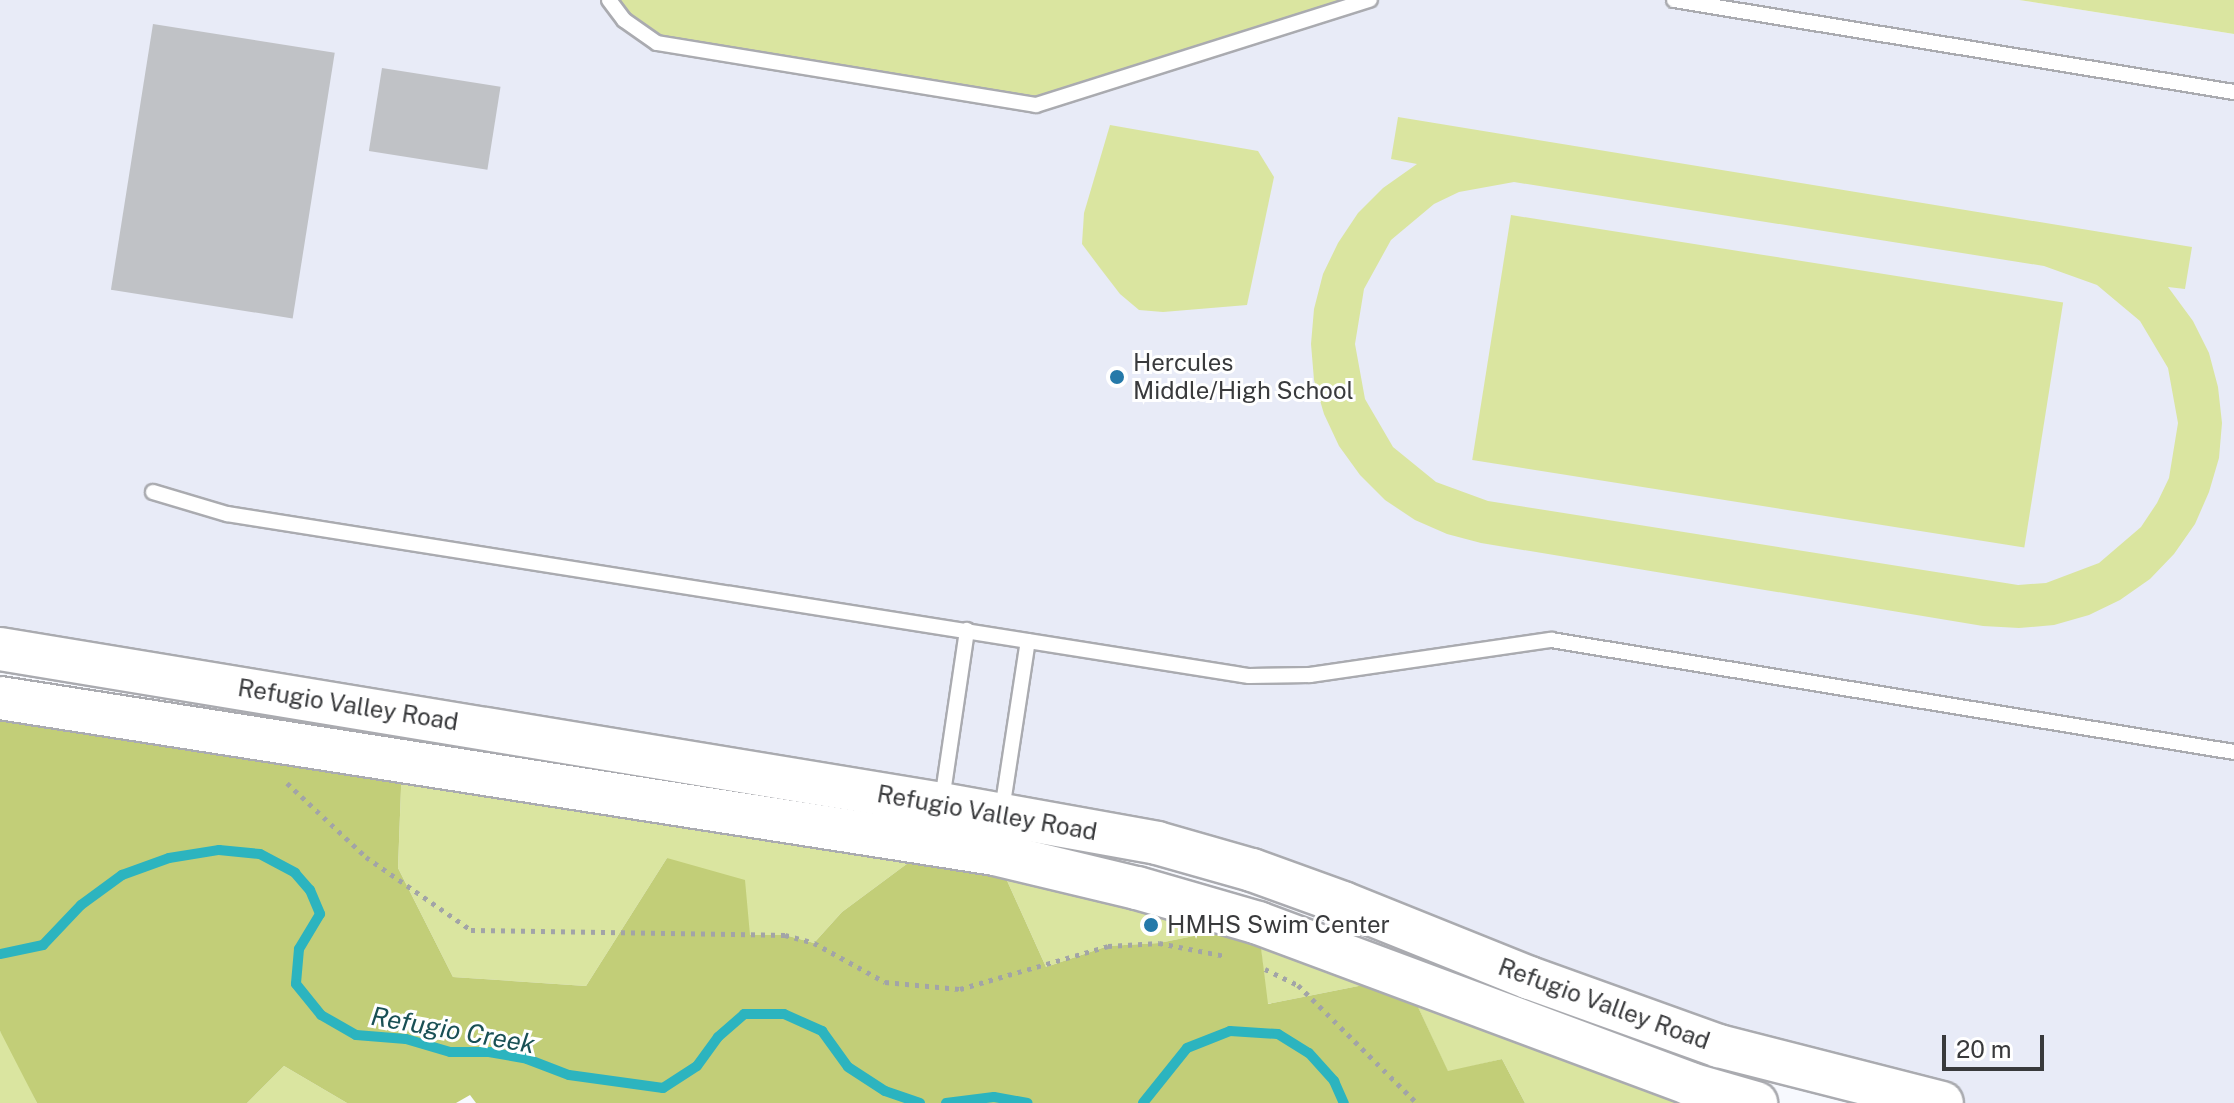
<!DOCTYPE html>
<html>
<head>
<meta charset="utf-8">
<style>
  body { margin:0 }
  #map { position:relative; width:2234px; height:1103px; overflow:hidden; background:#f7f9fe; font-family:"Public Sans",sans-serif }
  div>[style] { position:absolute }
  .built>* { inset:0; background:#e8ebf7 }
  .green>* { inset:0; background:#dae5a0; transform-origin:0 0 }
  .forest>* { inset:0; background:#c2ce78 }
  .stream>* { height:10px; margin:-5px; padding:0 5px; transform-origin:5px; border-radius:5px; background:#2cb4bf }
  .building>* { inset:0; background:#c0c2c6; transform-origin:0 0 }
  .path>* { height:5px; margin-top:-2.5px; transform-origin:0; background:repeating-linear-gradient(90deg,#a2a4a7 0 4px,transparent 0 10px) }
  .roads { filter:drop-shadow(2px 0 #aaabb0) drop-shadow(-2px 0 #aaabb0) drop-shadow(0 2px #aaabb0) drop-shadow(0 -2px #aaabb0) }
  .lane>* { height:14px; margin:-7px; padding:0 7px; transform-origin:7px; border-radius:7px; background:#fff }
  .secondary>* { height:42px; margin:-21px; padding:0 21px; transform-origin:21px; border-radius:21px; background:#fff }
  .dots>* { width:22px; height:22px; translate:-50% -50%; box-sizing:border-box; border:4px solid #fff; border-radius:50% }
  span { translate:-50% -50%; white-space:nowrap; text-align:center; line-height:1.15; -webkit-text-stroke:6px #fff; paint-order:stroke }
  .poi-label { font-size:24px; color:#393a3c }
  .left { translate:0 -50%; text-align:left }
  .street-label { font-size:24px; color:#393a3c }
  .water-label { font-size:26px; color:#195055; font-style:italic }
  .scale { position:absolute; left:1942px; top:1035px; width:102px; height:36px; box-sizing:border-box; border:4px solid #393a3c; border-top:0; padding-left:10px; font-size:24px; line-height:28px; white-space:nowrap; color:#393a3c; -webkit-text-stroke:6px #fff; paint-order:stroke }
</style>
</head>
<body>
<div id="map">
  <div class="built">
    <i style="clip-path:polygon(0 0,2019px 0,2234px 34px,2234px 1103px,1942px 1103px,1252px 870px,0 649px)"></i>
  </div>
  <div class="green">
    <i style="clip-path:polygon(609px 0,1370px 0,1036px 105px,657px 43px)"></i>
    <i style="clip-path:polygon(2019px 0,2234px 0,2234px 34px)"></i>
    <i style="clip-path:polygon(evenodd,1398px 117px,2192px 247px,2185px 289px,2168px 287px,2193px 321px,2209px 353px,2218px 387px,2222px 423px,2219px 458px,2209px 492px,2195px 524px,2174px 554px,2150px 579px,2120px 600px,2089px 615px,2054px 625px,2019px 628px,1983px 626px,1481px 543px,1447px 534px,1415px 520px,1385px 500px,1360px 475px,1339px 446px,1324px 414px,1314px 380px,1311px 344px,1314px 309px,1323px 274px,1338px 243px,1358px 213px,1383px 188px,1417px 164px,1391px 159px,1398px 117px,1514px 182px,2044px 266px,2097px 285px,2140px 321px,2168px 368px,2178px 423px,2169px 478px,2157px 503px,2141px 527px,2099px 563px,2046px 583px,2018px 585px,1488px 501px,1436px 482px,1393px 447px,1365px 399px,1355px 344px,1364px 289px,1391px 240px,1434px 204px,1459px 192px,1514px 182px)"></i>
    <i style="clip-path:polygon(1110px 125px,1258px 151px,1274px 177px,1247px 305px,1163px 312px,1139px 310px,1120px 294px,1100px 268px,1082px 244px,1084px 213px)"></i>
    <i style="left:1511px;top:215px;width:559px;height:248px;rotate:9deg"></i>
    <i style="clip-path:polygon(402px 762px,935px 843px,842px 912px,814px 943px,785px 935px,749px 935px,667px 858px,586px 986px,453px 977px,398px 868px)"></i>
    <i style="clip-path:polygon(995px 854px,1137px 888px,1258px 923px,1690px 1084px,1756px 1103px,1525px 1103px,1502px 1059px,1448px 1072px,1404px 977px,1267px 1004px,1258px 923px,1159px 943px,1108px 946px,1046px 967px)"></i>
    <i style="clip-path:polygon(0 1031px,4px 1035px,37px 1103px,0 1103px)"></i>
    <i style="clip-path:polygon(284px 1066px,347px 1103px,247px 1103px)"></i>
  </div>
  <div class="forest">
    <i style="clip-path:polygon(0 698px,402px 762px,398px 868px,453px 977px,586px 986px,667px 858px,745px 880px,750px 935px,785px 935px,814px 943px,842px 912px,935px 843px,995px 854px,1046px 967px,1108px 946px,1159px 943px,1258px 923px,1268px 1004px,1404px 977px,1448px 1071px,1502px 1059px,1525px 1103px,476px 1103px,470px 1095px,456px 1103px,347px 1103px,284px 1066px,247px 1103px,37px 1103px,0 1031px)"></i>
  </div>
  <div class="stream">
    <i style="left:0;top:954px;width:44px;rotate:-11.8deg"></i>
    <i style="left:43px;top:945px;width:55px;rotate:-46.5deg"></i>
    <i style="left:81px;top:905px;width:51px;rotate:-36.2deg"></i>
    <i style="left:122px;top:875px;width:50px;rotate:-19.9deg"></i>
    <i style="left:169px;top:858px;width:51px;rotate:-9.1deg"></i>
    <i style="left:219px;top:850px;width:41px;rotate:5.6deg"></i>
    <i style="left:260px;top:854px;width:40px;rotate:28deg"></i>
    <i style="left:295px;top:873px;width:23px;rotate:49deg"></i>
    <i style="left:310px;top:890px;width:26px;rotate:67deg"></i>
    <i style="left:320px;top:914px;width:41px;rotate:121deg"></i>
    <i style="left:299px;top:949px;width:35px;rotate:95deg"></i>
    <i style="left:296px;top:984px;width:40px;rotate:51deg"></i>
    <i style="left:321px;top:1015px;width:40px;rotate:29.7deg"></i>
    <i style="left:356px;top:1035px;width:50px;rotate:4.6deg"></i>
    <i style="left:406px;top:1039px;width:46px;rotate:16.5deg"></i>
    <i style="left:450px;top:1052px;width:39px"></i>
    <i style="left:489px;top:1052px;width:39px;rotate:10deg"></i>
    <i style="left:527px;top:1059px;width:45px;rotate:20.9deg"></i>
    <i style="left:569px;top:1075px;width:95px;rotate:7.9deg"></i>
    <i style="left:663px;top:1088px;width:40px;rotate:-32.9deg"></i>
    <i style="left:697px;top:1066px;width:36px;rotate:-54deg"></i>
    <i style="left:718px;top:1037px;width:35px;rotate:-41deg"></i>
    <i style="left:744px;top:1014px;width:40px"></i>
    <i style="left:784px;top:1014px;width:42px;rotate:24.1deg"></i>
    <i style="left:822px;top:1031px;width:44px;rotate:54.2deg"></i>
    <i style="left:848px;top:1067px;width:44px;rotate:33deg"></i>
    <i style="left:885px;top:1091px;width:37px;rotate:19deg"></i>
    <i style="left:946px;top:1103px;width:48px;rotate:-7.1deg"></i>
    <i style="left:994px;top:1097px;width:34px;rotate:10deg"></i>
    <i style="left:1143px;top:1103px;width:70px;rotate:-51.3deg"></i>
    <i style="left:1187px;top:1048px;width:46px;rotate:-21.6deg"></i>
    <i style="left:1230px;top:1031px;width:48px;rotate:3.6deg"></i>
    <i style="left:1278px;top:1034px;width:36px;rotate:32deg"></i>
    <i style="left:1309px;top:1053px;width:38px;rotate:48deg"></i>
    <i style="left:1334px;top:1081px;width:24px;rotate:66deg"></i>
  </div>
  <div class="building">
    <i style="left:153px;top:24px;width:184px;height:269px;rotate:9deg"></i>
    <i style="left:382px;top:68px;width:120px;height:84px;rotate:9deg"></i>
  </div>
  <div class="path">
    <i style="left:287px;top:783px;width:108px;rotate:43.1deg"></i>
    <i style="left:366px;top:857px;width:128px;rotate:34.8deg"></i>
    <i style="left:471px;top:930px;width:314px;rotate:0.9deg"></i>
    <i style="left:785px;top:935px;width:30px;rotate:15deg"></i>
    <i style="left:814px;top:943px;width:81px;rotate:28.8deg"></i>
    <i style="left:885px;top:982px;width:75px;rotate:5.3deg"></i>
    <i style="left:960px;top:989px;width:154px;rotate:-16.2deg"></i>
    <i style="left:1108px;top:946px;width:51px;rotate:-3.4deg"></i>
    <i style="left:1159px;top:943px;width:67px;rotate:11.1deg"></i>
    <i style="left:1265px;top:969px;width:37px;rotate:26deg"></i>
    <i style="left:1298px;top:985px;width:168px;rotate:44.8deg"></i>
  </div>
  <div class="roads">
    <div class="lane">
      <i style="left:609px;top:0;width:25px;rotate:53deg"></i>
      <i style="left:624px;top:20px;width:40px;rotate:34.9deg"></i>
      <i style="left:657px;top:43px;width:384px;rotate:9.3deg"></i>
      <i style="left:1036px;top:105px;width:350px;rotate:-17.5deg"></i>
      <i style="left:1674px;top:0;width:568px;rotate:9.33deg"></i>
      <i style="left:153px;top:492px;width:77px;rotate:16.6deg"></i>
      <i style="left:227px;top:514px;width:1035px;rotate:9.01deg"></i>
      <i style="left:1249px;top:676px;width:61px;rotate:-0.9deg"></i>
      <i style="left:1310px;top:675px;width:244px;rotate:-8.3deg"></i>
      <i style="left:1551px;top:640px;width:692px;rotate:9.31deg"></i>
      <i style="left:942px;top:800px;width:172px;rotate:-81.6deg"></i>
      <i style="left:1002px;top:810px;width:171px;rotate:-81.3deg"></i>
    </div>
    <div class="secondary">
      <i style="left:0;top:649px;width:954px;rotate:9.35deg"></i>
      <i style="left:941px;top:804px;width:219px;rotate:10.2deg"></i>
      <i style="left:1157px;top:843px;width:99px;rotate:15.9deg"></i>
      <i style="left:1252px;top:870px;width:97px;rotate:19.9deg"></i>
      <i style="left:1343px;top:903px;width:201px;rotate:21.9deg"></i>
      <i style="left:1530px;top:978px;width:201px;rotate:19.8deg"></i>
      <i style="left:1719px;top:1046px;width:230px;rotate:14.3deg"></i>
      <i style="left:0;top:698px;width:1007px;rotate:8.91deg"></i>
      <i style="left:995px;top:854px;width:146px;rotate:13.5deg"></i>
      <i style="left:1137px;top:888px;width:126px;rotate:16.1deg"></i>
      <i style="left:1258px;top:923px;width:461px;rotate:20.4deg"></i>
      <i style="left:1690px;top:1084px;width:69px;rotate:16.1deg"></i>
    </div>
  </div>
  <div class="dots">
    <i style="left:1117px;top:377px;background:#2579a9"></i>
    <i style="left:1151px;top:925px;background:#2579a9"></i>
  </div>
  <div class="poi-label">
    <span class="left" style="left:1133px;top:377px">Hercules<br>Middle/High School</span>
    <span class="left" style="left:1167px;top:925px">HMHS Swim Center</span>
  </div>
  <div class="street-label">
    <span style="left:348px;top:705px;rotate:9deg">Refugio Valley Road</span>
    <span style="left:987px;top:813px;rotate:10deg">Refugio Valley Road</span>
    <span style="left:1604px;top:1004px;rotate:20deg">Refugio Valley Road</span>
  </div>
  <div class="water-label">
    <span style="left:453px;top:1030px;rotate:10deg">Refugio Creek</span>
  </div>
  <div class="scale">20 m</div>
</div>
</body>
</html>
